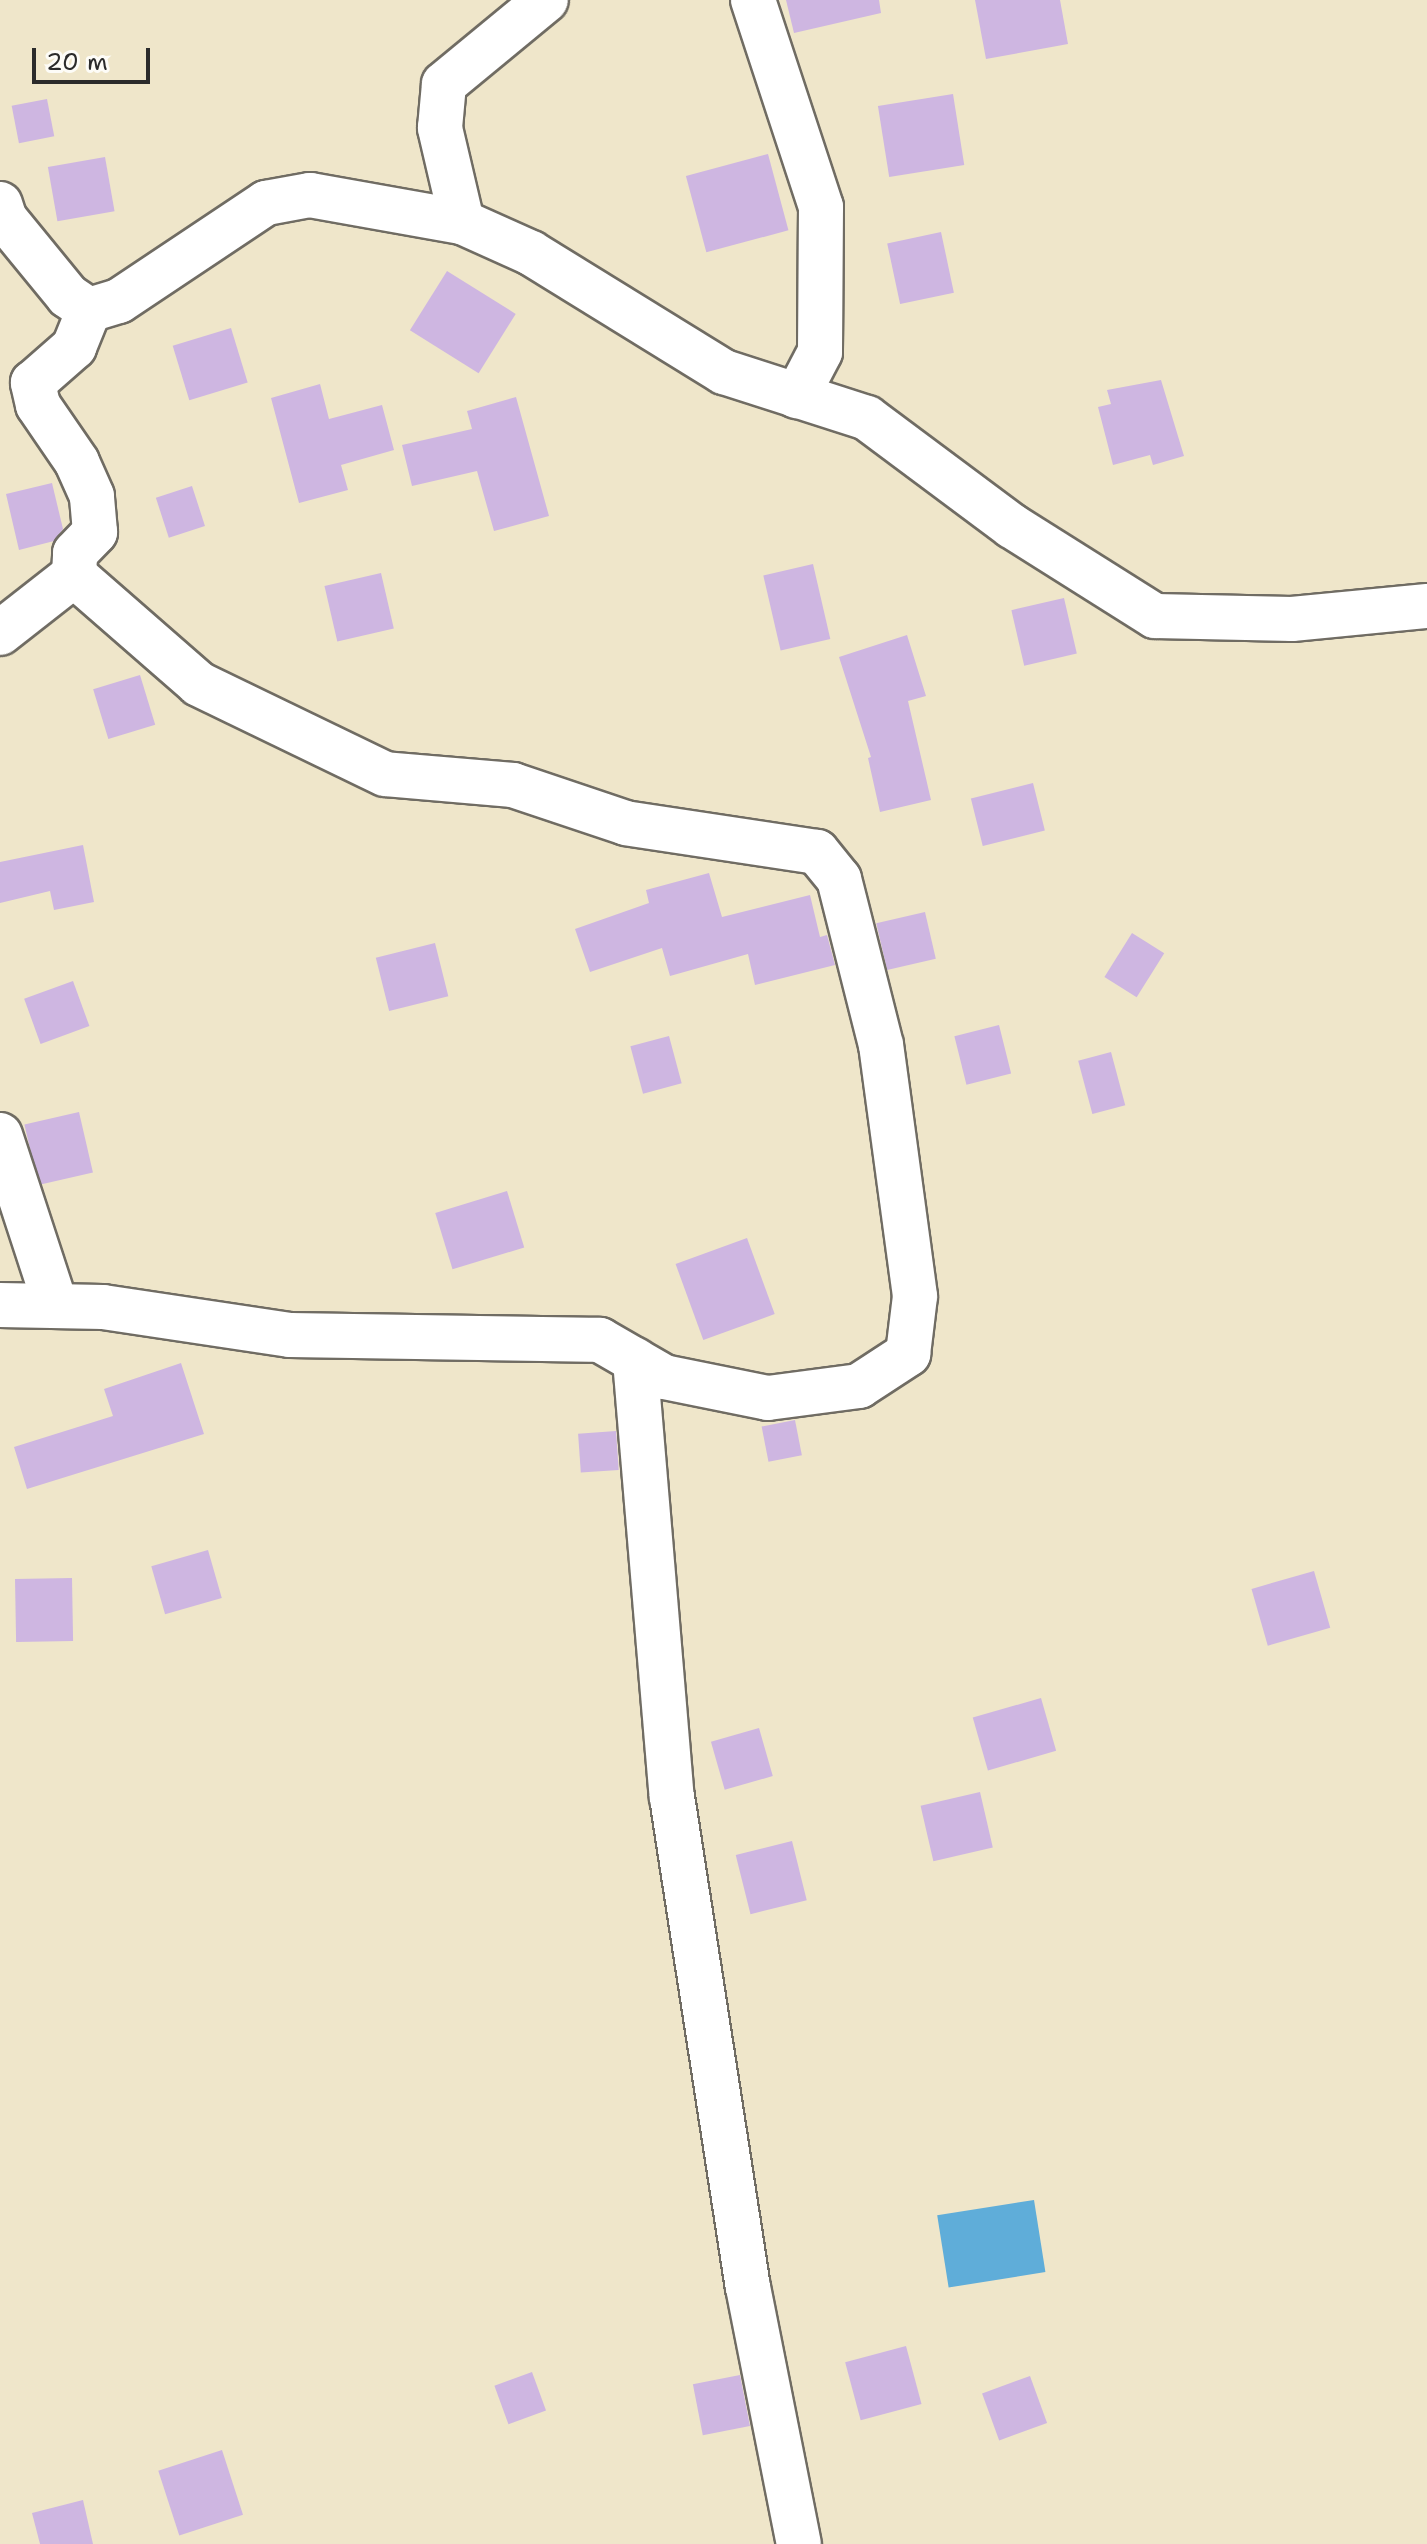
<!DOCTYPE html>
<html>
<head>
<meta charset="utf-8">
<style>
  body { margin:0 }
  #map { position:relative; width:1427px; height:2544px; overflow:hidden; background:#efe6ca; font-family:"Shantell Sans",sans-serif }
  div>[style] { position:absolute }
  .water>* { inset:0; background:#5fadd9; transform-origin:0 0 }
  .building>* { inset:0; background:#ceb6e1; transform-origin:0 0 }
  .roads { filter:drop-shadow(2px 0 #706c63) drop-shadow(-2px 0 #706c63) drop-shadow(0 2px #706c63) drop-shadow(0 -2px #706c63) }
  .minor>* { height:44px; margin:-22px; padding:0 22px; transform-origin:22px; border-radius:22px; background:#fff }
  span { translate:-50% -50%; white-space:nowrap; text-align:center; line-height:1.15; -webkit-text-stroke:6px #fdfcf7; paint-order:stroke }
  .scale { position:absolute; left:32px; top:48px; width:118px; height:36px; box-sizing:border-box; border:4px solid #2b2b2b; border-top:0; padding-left:10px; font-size:24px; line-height:28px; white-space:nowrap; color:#2b2b2b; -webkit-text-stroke:6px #fdfcf7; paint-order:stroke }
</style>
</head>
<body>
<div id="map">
  <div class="water">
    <i style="left:1034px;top:2200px;width:73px;height:98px;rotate:81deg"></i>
  </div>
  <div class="building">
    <i style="clip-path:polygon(786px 0,879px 0,881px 13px,794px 33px)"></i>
    <i style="clip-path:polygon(975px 0,1060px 0,1068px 44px,986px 59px)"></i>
    <i style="left:953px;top:94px;width:72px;height:76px;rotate:81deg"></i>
    <i style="left:47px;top:99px;width:38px;height:36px;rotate:79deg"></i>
    <i style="left:768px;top:154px;width:79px;height:85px;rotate:75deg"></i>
    <i style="left:105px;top:157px;width:55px;height:58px;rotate:80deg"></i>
    <i style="left:941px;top:232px;width:62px;height:55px;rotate:78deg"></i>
    <i style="left:447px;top:271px;width:81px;height:70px;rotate:32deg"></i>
    <i style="left:231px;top:328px;width:57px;height:61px;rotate:73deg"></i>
    <i style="clip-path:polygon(1161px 380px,1184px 456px,1153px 465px,1150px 455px,1113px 465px,1098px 407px,1111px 404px,1107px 390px)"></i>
    <i style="clip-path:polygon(320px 384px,329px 419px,382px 405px,394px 450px,341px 465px,348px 490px,299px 503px,271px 398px)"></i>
    <i style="clip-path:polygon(516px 397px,549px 516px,494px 531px,477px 471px,412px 486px,402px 445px,472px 429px,467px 411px)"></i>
    <i style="clip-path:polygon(52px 483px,63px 529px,54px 541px,19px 550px,6px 494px)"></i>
    <i style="left:192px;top:486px;width:42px;height:38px;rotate:72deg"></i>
    <i style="left:813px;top:564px;width:77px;height:51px;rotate:77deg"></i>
    <i style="left:381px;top:573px;width:57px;height:58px;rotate:77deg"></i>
    <i style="left:1064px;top:598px;width:57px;height:54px;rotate:77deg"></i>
    <i style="clip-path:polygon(907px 635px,926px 696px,908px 701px,931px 800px,880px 812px,868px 758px,871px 757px,839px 657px)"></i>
    <i style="left:140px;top:675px;width:52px;height:49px;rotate:73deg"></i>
    <i style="left:1033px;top:783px;width:49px;height:64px;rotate:76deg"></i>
    <i style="clip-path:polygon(83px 845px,94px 902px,54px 910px,50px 891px,0 903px,0 862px)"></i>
    <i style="clip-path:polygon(709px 873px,722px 917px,810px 895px,820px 937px,827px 935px,835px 965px,755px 985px,748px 954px,670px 976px,662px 948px,590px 972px,575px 929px,649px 903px,646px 890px)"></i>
    <i style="left:925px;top:912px;width:48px;height:50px;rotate:77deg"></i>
    <i style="left:1132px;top:933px;width:38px;height:52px;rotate:32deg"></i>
    <i style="left:435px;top:943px;width:55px;height:61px;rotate:76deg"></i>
    <i style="left:73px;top:981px;width:48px;height:52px;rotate:70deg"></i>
    <i style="left:999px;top:1025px;width:50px;height:46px;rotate:76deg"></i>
    <i style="left:669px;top:1036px;width:49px;height:40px;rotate:75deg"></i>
    <i style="left:1111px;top:1052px;width:55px;height:34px;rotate:75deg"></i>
    <i style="left:79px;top:1112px;width:62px;height:56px;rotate:77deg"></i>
    <i style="left:507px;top:1191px;width:59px;height:75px;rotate:73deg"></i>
    <i style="left:747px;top:1238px;width:81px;height:76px;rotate:70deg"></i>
    <i style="clip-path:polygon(181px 1363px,204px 1434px,27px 1489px,14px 1447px,113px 1416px,104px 1389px)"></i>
    <i style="left:795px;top:1420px;width:36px;height:34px;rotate:79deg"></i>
    <i style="left:616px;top:1431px;width:39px;height:38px;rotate:86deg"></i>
    <i style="left:208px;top:1550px;width:50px;height:59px;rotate:74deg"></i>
    <i style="left:1314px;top:1571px;width:59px;height:65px;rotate:74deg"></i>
    <i style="left:72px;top:1578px;width:63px;height:57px;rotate:89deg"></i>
    <i style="left:1041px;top:1698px;width:55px;height:71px;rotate:74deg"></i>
    <i style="left:759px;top:1728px;width:50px;height:50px;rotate:74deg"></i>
    <i style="left:980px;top:1792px;width:57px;height:61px;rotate:77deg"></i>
    <i style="left:792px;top:1841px;width:61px;height:58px;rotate:76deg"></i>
    <i style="left:906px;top:2346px;width:60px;height:63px;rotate:75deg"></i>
    <i style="left:532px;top:2372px;width:41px;height:40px;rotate:70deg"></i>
    <i style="left:740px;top:2375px;width:52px;height:48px;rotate:79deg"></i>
    <i style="left:1030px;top:2376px;width:50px;height:51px;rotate:70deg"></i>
    <i style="left:222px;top:2450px;width:68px;height:67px;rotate:72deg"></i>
    <i style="clip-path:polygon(83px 2500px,93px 2544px,40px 2544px,32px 2513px)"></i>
  </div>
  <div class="roads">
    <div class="minor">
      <i style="left:753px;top:0;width:218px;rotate:71.8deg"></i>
      <i style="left:821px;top:207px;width:145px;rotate:90.4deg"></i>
      <i style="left:820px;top:352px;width:50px;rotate:117.6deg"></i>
      <i style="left:0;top:204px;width:16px;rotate:72deg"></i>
      <i style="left:5px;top:219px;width:99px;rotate:50.7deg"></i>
      <i style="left:68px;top:296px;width:25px;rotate:34deg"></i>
      <i style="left:89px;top:310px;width:31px;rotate:-17deg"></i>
      <i style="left:119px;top:301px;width:177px;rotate:-33.7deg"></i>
      <i style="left:266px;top:203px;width:45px;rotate:-10.3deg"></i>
      <i style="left:310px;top:195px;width:154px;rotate:10.1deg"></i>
      <i style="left:462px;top:222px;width:97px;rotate:-103.2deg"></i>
      <i style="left:440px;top:128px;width:44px;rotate:-84.8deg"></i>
      <i style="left:444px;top:84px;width:132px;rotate:-39.5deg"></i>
      <i style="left:462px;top:222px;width:76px;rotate:24.2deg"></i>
      <i style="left:531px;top:253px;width:227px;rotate:31.7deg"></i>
      <i style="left:724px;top:372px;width:150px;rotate:17.8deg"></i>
      <i style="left:867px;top:418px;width:181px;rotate:36.7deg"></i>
      <i style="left:1012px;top:526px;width:169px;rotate:32.2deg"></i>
      <i style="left:1155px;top:616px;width:137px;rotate:1.3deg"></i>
      <i style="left:1292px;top:619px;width:136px;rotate:-5.5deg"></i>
      <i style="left:0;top:633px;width:94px;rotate:-38.1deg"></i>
      <i style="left:0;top:1135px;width:180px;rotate:71.9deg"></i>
      <i style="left:0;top:1305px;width:103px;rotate:1.1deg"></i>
      <i style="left:103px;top:1307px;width:189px;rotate:8.5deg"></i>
      <i style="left:290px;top:1335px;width:310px;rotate:0.9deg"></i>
      <i style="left:600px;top:1340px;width:74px;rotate:30deg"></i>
      <i style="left:664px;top:1377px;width:106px;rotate:11.4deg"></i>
      <i style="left:768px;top:1398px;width:92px;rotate:-7.5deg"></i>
      <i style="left:859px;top:1386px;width:59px;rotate:-33.1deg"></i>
      <i style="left:908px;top:1354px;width:58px;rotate:-83.1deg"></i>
      <i style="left:915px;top:1296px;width:253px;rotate:-97.7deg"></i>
      <i style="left:881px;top:1045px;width:171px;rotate:-104.2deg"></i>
      <i style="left:839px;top:879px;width:35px;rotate:-129deg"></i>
      <i style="left:817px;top:852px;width:193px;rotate:-171.4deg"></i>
      <i style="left:626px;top:823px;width:119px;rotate:-161.4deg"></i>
      <i style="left:513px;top:785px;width:128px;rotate:-175.1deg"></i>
      <i style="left:385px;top:774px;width:207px;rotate:-154.2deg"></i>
      <i style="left:199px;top:684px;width:166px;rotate:-138.9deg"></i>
      <i style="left:74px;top:575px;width:22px;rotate:-87deg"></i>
      <i style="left:75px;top:553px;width:29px;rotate:-46deg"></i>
      <i style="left:95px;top:532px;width:36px;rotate:-95deg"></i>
      <i style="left:92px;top:496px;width:37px;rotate:-114deg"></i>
      <i style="left:77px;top:462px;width:69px;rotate:-124.4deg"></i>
      <i style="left:38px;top:405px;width:23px;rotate:-103deg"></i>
      <i style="left:33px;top:383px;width:55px;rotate:-41.3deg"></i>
      <i style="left:74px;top:347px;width:40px;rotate:-68deg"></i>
      <i style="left:635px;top:1360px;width:439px;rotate:85.2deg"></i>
      <i style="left:672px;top:1797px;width:496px;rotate:81.2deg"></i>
      <i style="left:748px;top:2287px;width:262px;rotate:78.8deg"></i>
    </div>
  </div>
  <div class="scale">20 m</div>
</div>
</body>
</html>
